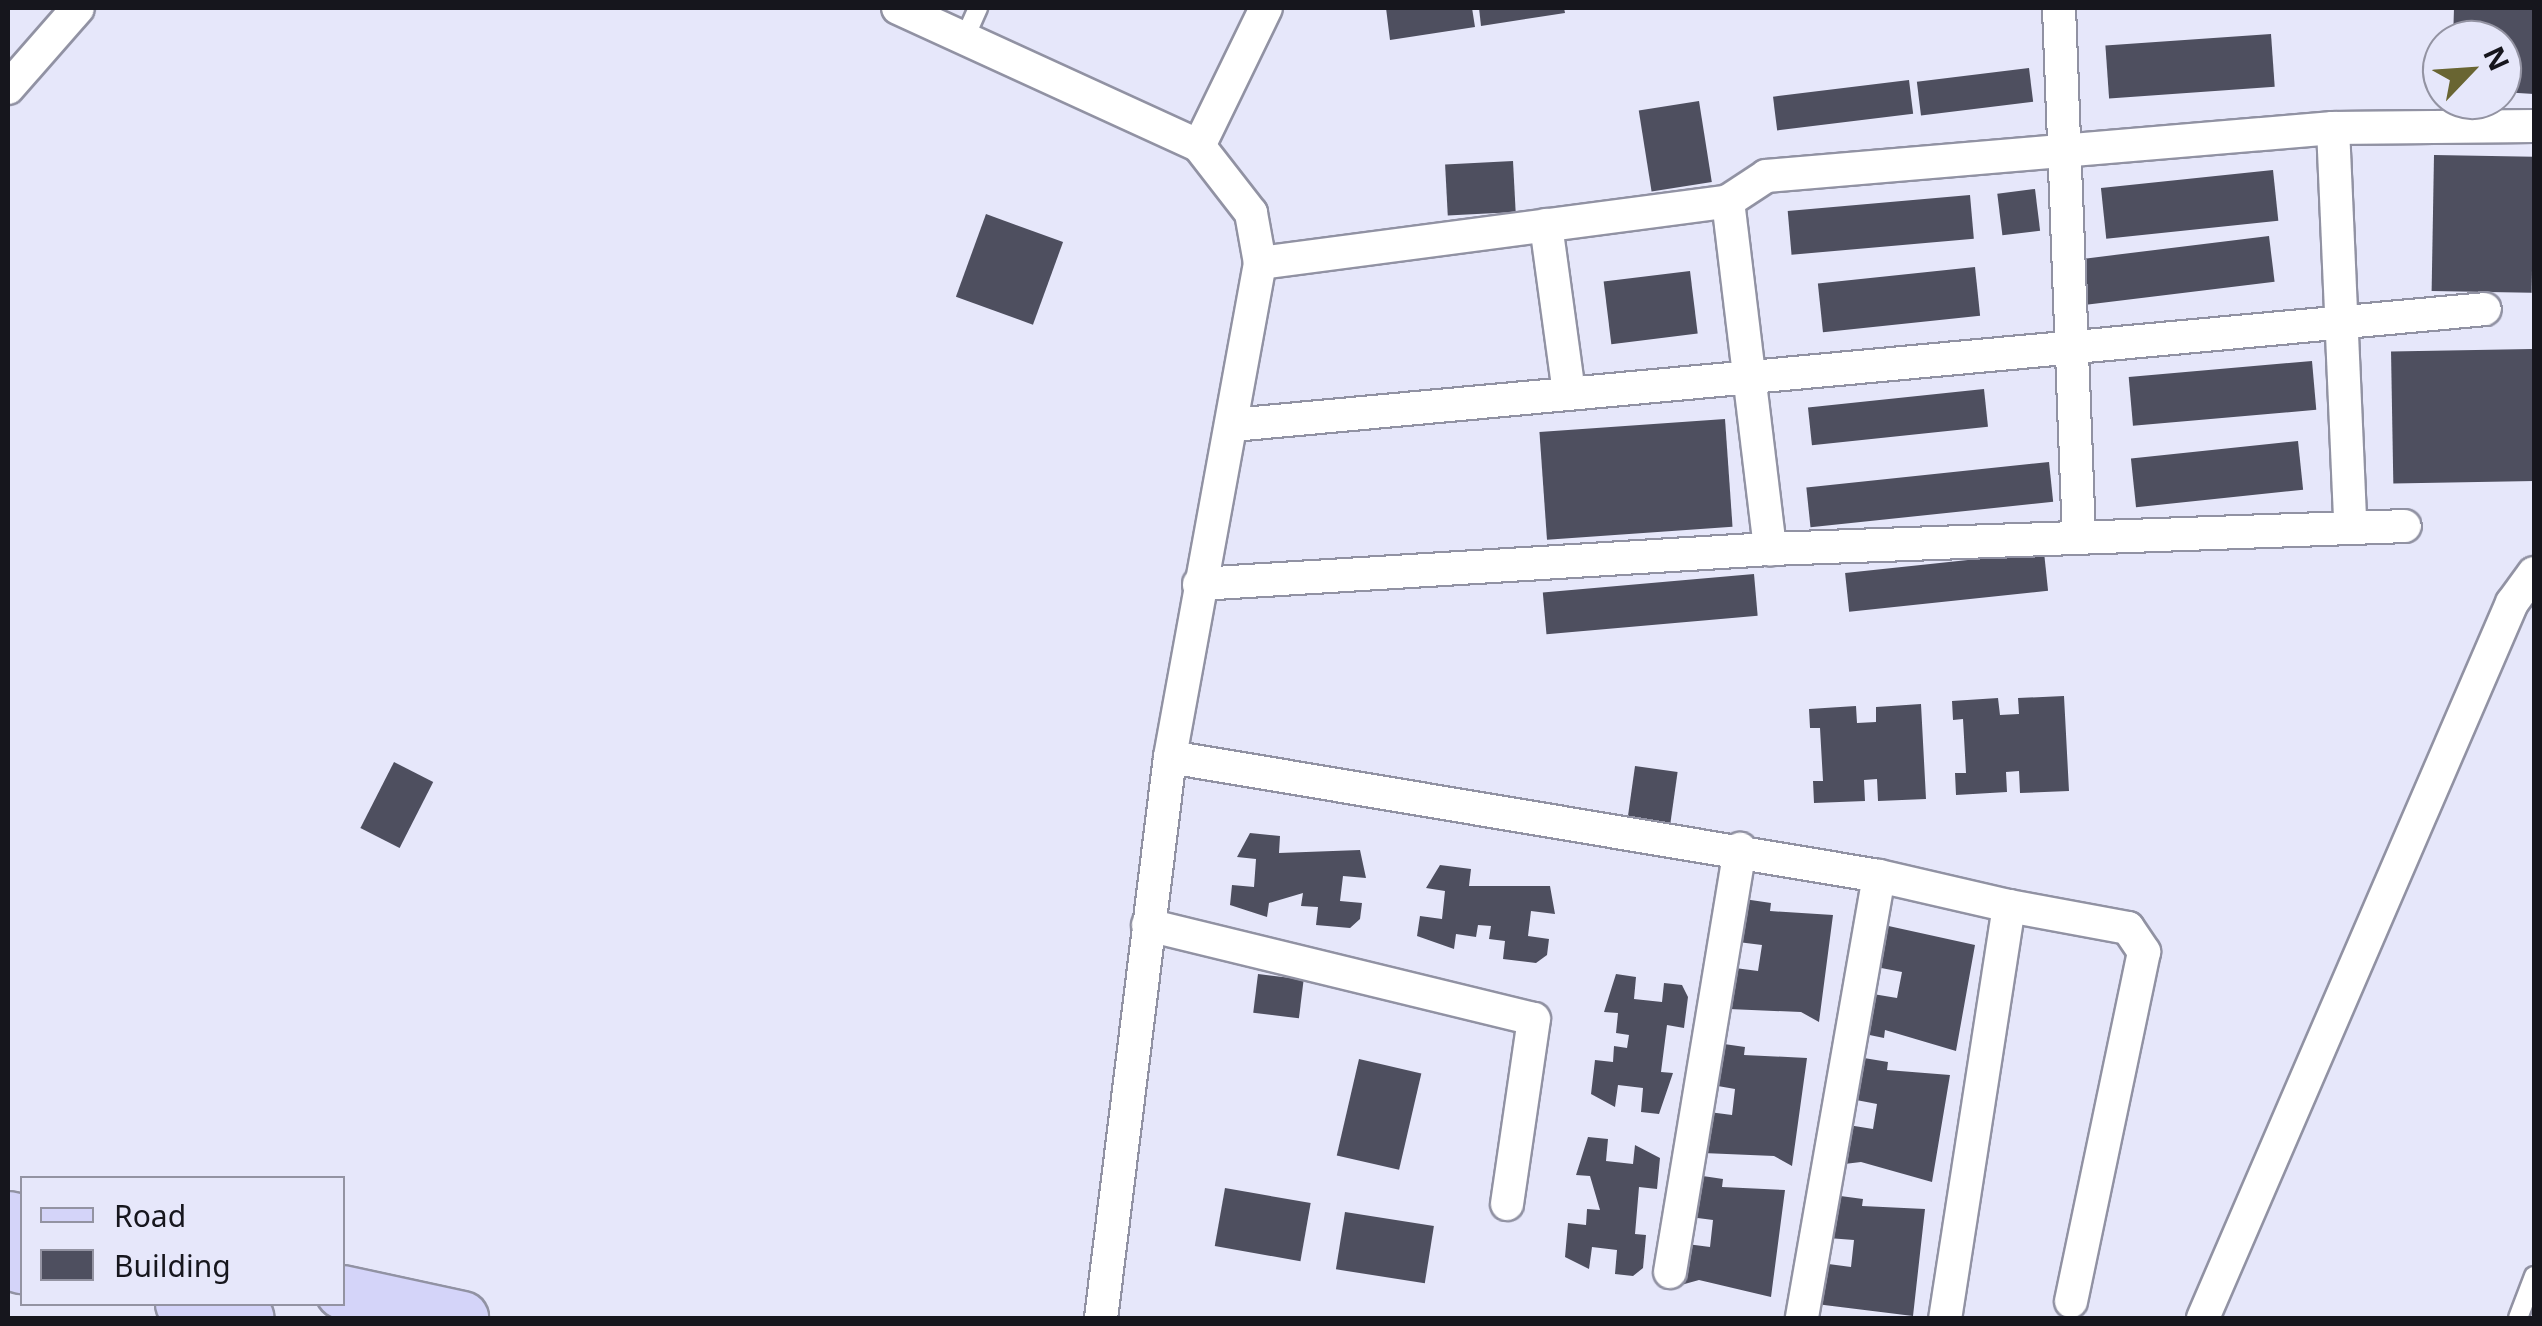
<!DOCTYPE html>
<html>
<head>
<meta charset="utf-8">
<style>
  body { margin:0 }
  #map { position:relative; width:2542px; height:1326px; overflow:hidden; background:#e6e7fa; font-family:"Noto Sans",sans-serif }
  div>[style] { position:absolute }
  .building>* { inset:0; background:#4e4f5f; transform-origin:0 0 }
  .roads { filter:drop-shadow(2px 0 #9192a3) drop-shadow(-2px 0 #9192a3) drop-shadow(0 2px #9192a3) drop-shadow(0 -2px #9192a3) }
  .service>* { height:18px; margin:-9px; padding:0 9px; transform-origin:9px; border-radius:9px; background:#fff }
  .minor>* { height:32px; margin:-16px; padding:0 16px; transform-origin:16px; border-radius:16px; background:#fff }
  .primary>* { height:52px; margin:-26px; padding:0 26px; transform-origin:26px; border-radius:26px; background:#d4d4f9 }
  span { translate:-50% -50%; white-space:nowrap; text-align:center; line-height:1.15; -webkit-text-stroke:10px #e6e7fa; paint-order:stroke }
  .frame { position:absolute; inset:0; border:10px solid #16161d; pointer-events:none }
  .legend { position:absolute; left:20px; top:1176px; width:325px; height:130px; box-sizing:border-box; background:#e6e7fa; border:2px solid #9393a2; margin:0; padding:12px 18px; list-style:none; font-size:30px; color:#16161d }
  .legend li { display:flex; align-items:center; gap:20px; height:50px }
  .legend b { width:50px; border:2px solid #9393a2 }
  .north { position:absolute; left:2422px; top:20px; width:100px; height:100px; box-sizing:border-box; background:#e6e7fa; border:2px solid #9393a2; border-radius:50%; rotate:65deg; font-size:28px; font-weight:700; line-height:40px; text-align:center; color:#16161d }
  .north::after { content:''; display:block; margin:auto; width:35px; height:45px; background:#696532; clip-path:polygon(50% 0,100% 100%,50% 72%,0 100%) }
</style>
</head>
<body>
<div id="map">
  <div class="building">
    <i style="clip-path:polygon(1386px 8px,1472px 8px,1475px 27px,1390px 40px)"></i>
    <i style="clip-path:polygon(1479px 8px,1564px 8px,1565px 13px,1481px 26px)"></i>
    <i style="clip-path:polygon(2454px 8px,2534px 8px,2534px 94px,2502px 92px,2502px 40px,2453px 40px)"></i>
    <i style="left:2271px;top:34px;width:53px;height:166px;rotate:86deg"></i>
    <i style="left:2029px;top:68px;width:34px;height:113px;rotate:83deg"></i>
    <i style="left:1909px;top:80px;width:34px;height:137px;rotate:83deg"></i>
    <i style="left:1699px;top:101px;width:82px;height:61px;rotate:81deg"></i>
    <i style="left:2434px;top:155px;width:100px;height:136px;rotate:1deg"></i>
    <i style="left:1513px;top:161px;width:51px;height:68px;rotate:87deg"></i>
    <i style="left:2273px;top:170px;width:51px;height:173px;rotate:84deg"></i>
    <i style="left:2035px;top:189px;width:42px;height:38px;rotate:83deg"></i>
    <i style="left:1970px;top:195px;width:44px;height:183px;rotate:85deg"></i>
    <i style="left:986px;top:214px;width:82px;height:88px;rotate:20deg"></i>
    <i style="left:2269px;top:236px;width:46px;height:194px;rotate:83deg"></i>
    <i style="left:1975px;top:267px;width:49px;height:158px;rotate:84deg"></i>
    <i style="left:1690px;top:271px;width:63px;height:87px;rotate:83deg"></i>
    <i style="left:2532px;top:349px;width:132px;height:141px;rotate:89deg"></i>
    <i style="left:2312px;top:361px;width:49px;height:184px;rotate:85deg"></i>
    <i style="left:1984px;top:389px;width:38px;height:177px;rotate:84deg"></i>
    <i style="left:1725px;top:419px;width:108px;height:186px;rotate:86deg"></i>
    <i style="left:2298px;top:441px;width:49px;height:168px;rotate:84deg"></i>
    <i style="left:2049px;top:462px;width:40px;height:244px;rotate:84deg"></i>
    <i style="left:2044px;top:552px;width:39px;height:200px;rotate:84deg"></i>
    <i style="left:1754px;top:574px;width:42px;height:212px;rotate:85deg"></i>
    <i style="clip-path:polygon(2064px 696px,2069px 791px,2020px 793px,2019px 771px,2006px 772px,2007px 792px,1956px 795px,1955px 773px,1966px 773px,1963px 719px,1953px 720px,1952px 701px,1998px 698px,2000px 715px,2019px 714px,2018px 698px)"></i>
    <i style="clip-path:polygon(1921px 704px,1926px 799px,1878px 801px,1877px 779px,1864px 780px,1865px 801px,1814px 803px,1813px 781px,1823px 781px,1820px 728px,1810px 728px,1809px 709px,1856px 706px,1857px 723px,1876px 722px,1876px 707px)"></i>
    <i style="left:394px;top:762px;width:44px;height:74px;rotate:27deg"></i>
    <i style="left:1635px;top:766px;width:43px;height:56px;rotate:8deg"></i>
    <i style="clip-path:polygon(1250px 833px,1280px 836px,1279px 853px,1360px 850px,1366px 878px,1343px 876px,1340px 901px,1362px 903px,1360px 919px,1350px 928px,1316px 925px,1318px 907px,1301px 906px,1303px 893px,1269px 903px,1267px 917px,1230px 905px,1232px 885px,1254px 887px,1256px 859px,1237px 857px)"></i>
    <i style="clip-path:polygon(1440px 865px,1471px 869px,1469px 886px,1550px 886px,1555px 914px,1531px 911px,1528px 936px,1549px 939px,1547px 955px,1536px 963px,1503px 959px,1505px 941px,1489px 939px,1491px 926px,1478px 925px,1476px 937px,1456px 934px,1454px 949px,1417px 936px,1420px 916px,1442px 919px,1445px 891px,1426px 888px)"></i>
    <i style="clip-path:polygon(1744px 899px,1771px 903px,1770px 911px,1833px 915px,1819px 1022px,1801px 1012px,1729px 1009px,1735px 968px,1758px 971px,1762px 945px,1738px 942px)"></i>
    <i style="clip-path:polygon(1884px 925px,1975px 945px,1956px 1051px,1885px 1030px,1884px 1038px,1860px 1033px,1867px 993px,1897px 998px,1902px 972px,1876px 967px)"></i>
    <i style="left:1258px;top:974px;width:46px;height:39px;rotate:7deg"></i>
    <i style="clip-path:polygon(1616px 974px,1636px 977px,1634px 999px,1662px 1002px,1664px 983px,1682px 985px,1688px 997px,1684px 1028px,1667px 1025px,1661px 1072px,1673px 1073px,1659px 1114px,1641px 1112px,1643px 1088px,1618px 1085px,1615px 1107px,1591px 1094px,1595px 1060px,1613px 1062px,1614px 1046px,1627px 1048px,1629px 1035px,1616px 1033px,1618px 1013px,1604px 1012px)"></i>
    <i style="clip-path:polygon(1717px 1043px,1745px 1047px,1744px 1055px,1807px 1058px,1792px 1166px,1774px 1156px,1703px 1153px,1709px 1112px,1732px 1115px,1735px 1089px,1712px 1085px)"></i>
    <i style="clip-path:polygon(1858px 1057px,1888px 1062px,1887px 1070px,1950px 1075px,1932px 1182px,1861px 1162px,1836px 1165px,1842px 1124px,1873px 1129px,1877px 1104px,1851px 1099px)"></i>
    <i style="left:1359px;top:1059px;width:64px;height:99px;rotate:13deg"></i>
    <i style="clip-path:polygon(1588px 1137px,1608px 1139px,1606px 1161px,1633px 1164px,1635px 1145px,1660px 1158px,1657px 1189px,1639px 1187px,1635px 1234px,1646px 1235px,1643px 1268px,1633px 1276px,1615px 1274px,1617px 1250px,1592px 1247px,1589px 1269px,1565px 1257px,1568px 1223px,1586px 1225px,1587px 1209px,1600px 1210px,1590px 1176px,1576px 1175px)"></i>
    <i style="clip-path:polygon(1696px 1175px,1723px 1179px,1722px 1187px,1785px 1190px,1771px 1297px,1699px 1280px,1681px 1285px,1687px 1244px,1710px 1247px,1713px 1220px,1690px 1217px)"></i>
    <i style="left:1225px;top:1188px;width:87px;height:59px;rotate:10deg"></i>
    <i style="clip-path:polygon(1833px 1195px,1863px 1199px,1862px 1206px,1925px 1209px,1913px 1316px,1816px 1304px,1821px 1263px,1851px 1267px,1854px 1240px,1828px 1238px)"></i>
    <i style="left:1345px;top:1212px;width:90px;height:58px;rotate:9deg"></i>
  </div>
  <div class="roads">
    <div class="service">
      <i style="left:966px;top:35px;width:30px;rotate:-66deg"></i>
      <i style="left:2518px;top:1318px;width:45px;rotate:-69.1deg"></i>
    </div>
    <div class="minor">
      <i style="left:898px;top:8px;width:331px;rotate:24.6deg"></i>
      <i style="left:1199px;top:146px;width:85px;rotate:52.2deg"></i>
      <i style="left:1251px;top:213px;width:51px;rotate:79.8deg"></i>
      <i style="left:1260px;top:263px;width:502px;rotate:100.33deg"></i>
      <i style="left:1170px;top:757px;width:565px;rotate:97.01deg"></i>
      <i style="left:2059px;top:8px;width:530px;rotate:87.84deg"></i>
      <i style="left:8px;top:88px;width:106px;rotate:-48.8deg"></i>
      <i style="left:2333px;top:128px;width:396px;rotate:87.5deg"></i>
      <i style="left:1199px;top:146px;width:153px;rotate:-64.1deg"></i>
      <i style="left:1728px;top:201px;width:351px;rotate:83.1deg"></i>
      <i style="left:1546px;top:225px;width:169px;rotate:82.2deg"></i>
      <i style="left:1260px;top:263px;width:472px;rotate:-7.5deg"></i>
      <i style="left:1728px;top:201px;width:45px;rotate:-33.3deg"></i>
      <i style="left:1766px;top:176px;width:569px;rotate:-4.84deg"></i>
      <i style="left:2333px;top:128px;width:201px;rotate:-0.6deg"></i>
      <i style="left:1233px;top:425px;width:1257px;rotate:-5.29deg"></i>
      <i style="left:1199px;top:584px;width:572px;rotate:-3.51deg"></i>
      <i style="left:1770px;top:549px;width:635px;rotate:-2.07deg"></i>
      <i style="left:1170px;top:757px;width:719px;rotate:9.53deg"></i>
      <i style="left:1879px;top:876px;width:449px;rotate:99.9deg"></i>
      <i style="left:1879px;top:876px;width:133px;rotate:13deg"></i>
      <i style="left:2009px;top:906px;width:417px;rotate:98.8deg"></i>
      <i style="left:2009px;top:906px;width:121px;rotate:10.5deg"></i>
      <i style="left:2128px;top:928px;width:29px;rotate:56deg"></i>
      <i style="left:2144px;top:952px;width:357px;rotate:101.8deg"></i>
      <i style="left:1148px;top:925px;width:397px;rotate:13.7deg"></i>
      <i style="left:1534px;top:1019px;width:187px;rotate:98.3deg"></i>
      <i style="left:1670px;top:1272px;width:429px;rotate:-80.6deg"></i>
      <i style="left:2203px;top:1318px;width:779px;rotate:-66.63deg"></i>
      <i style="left:2512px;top:603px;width:37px;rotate:-54deg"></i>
    </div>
    <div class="primary">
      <i style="left:8px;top:1218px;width:14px;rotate:12deg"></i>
      <i style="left:8px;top:1263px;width:15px;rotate:16deg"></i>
      <i style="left:342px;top:1292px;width:123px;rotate:12.2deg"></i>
      <i style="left:182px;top:1304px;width:67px;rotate:12deg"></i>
    </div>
  </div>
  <div class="frame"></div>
  <ul class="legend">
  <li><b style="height:12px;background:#d4d4f9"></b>Road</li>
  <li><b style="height:28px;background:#4e4f5f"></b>Building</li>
  </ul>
  <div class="north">N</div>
</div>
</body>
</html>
